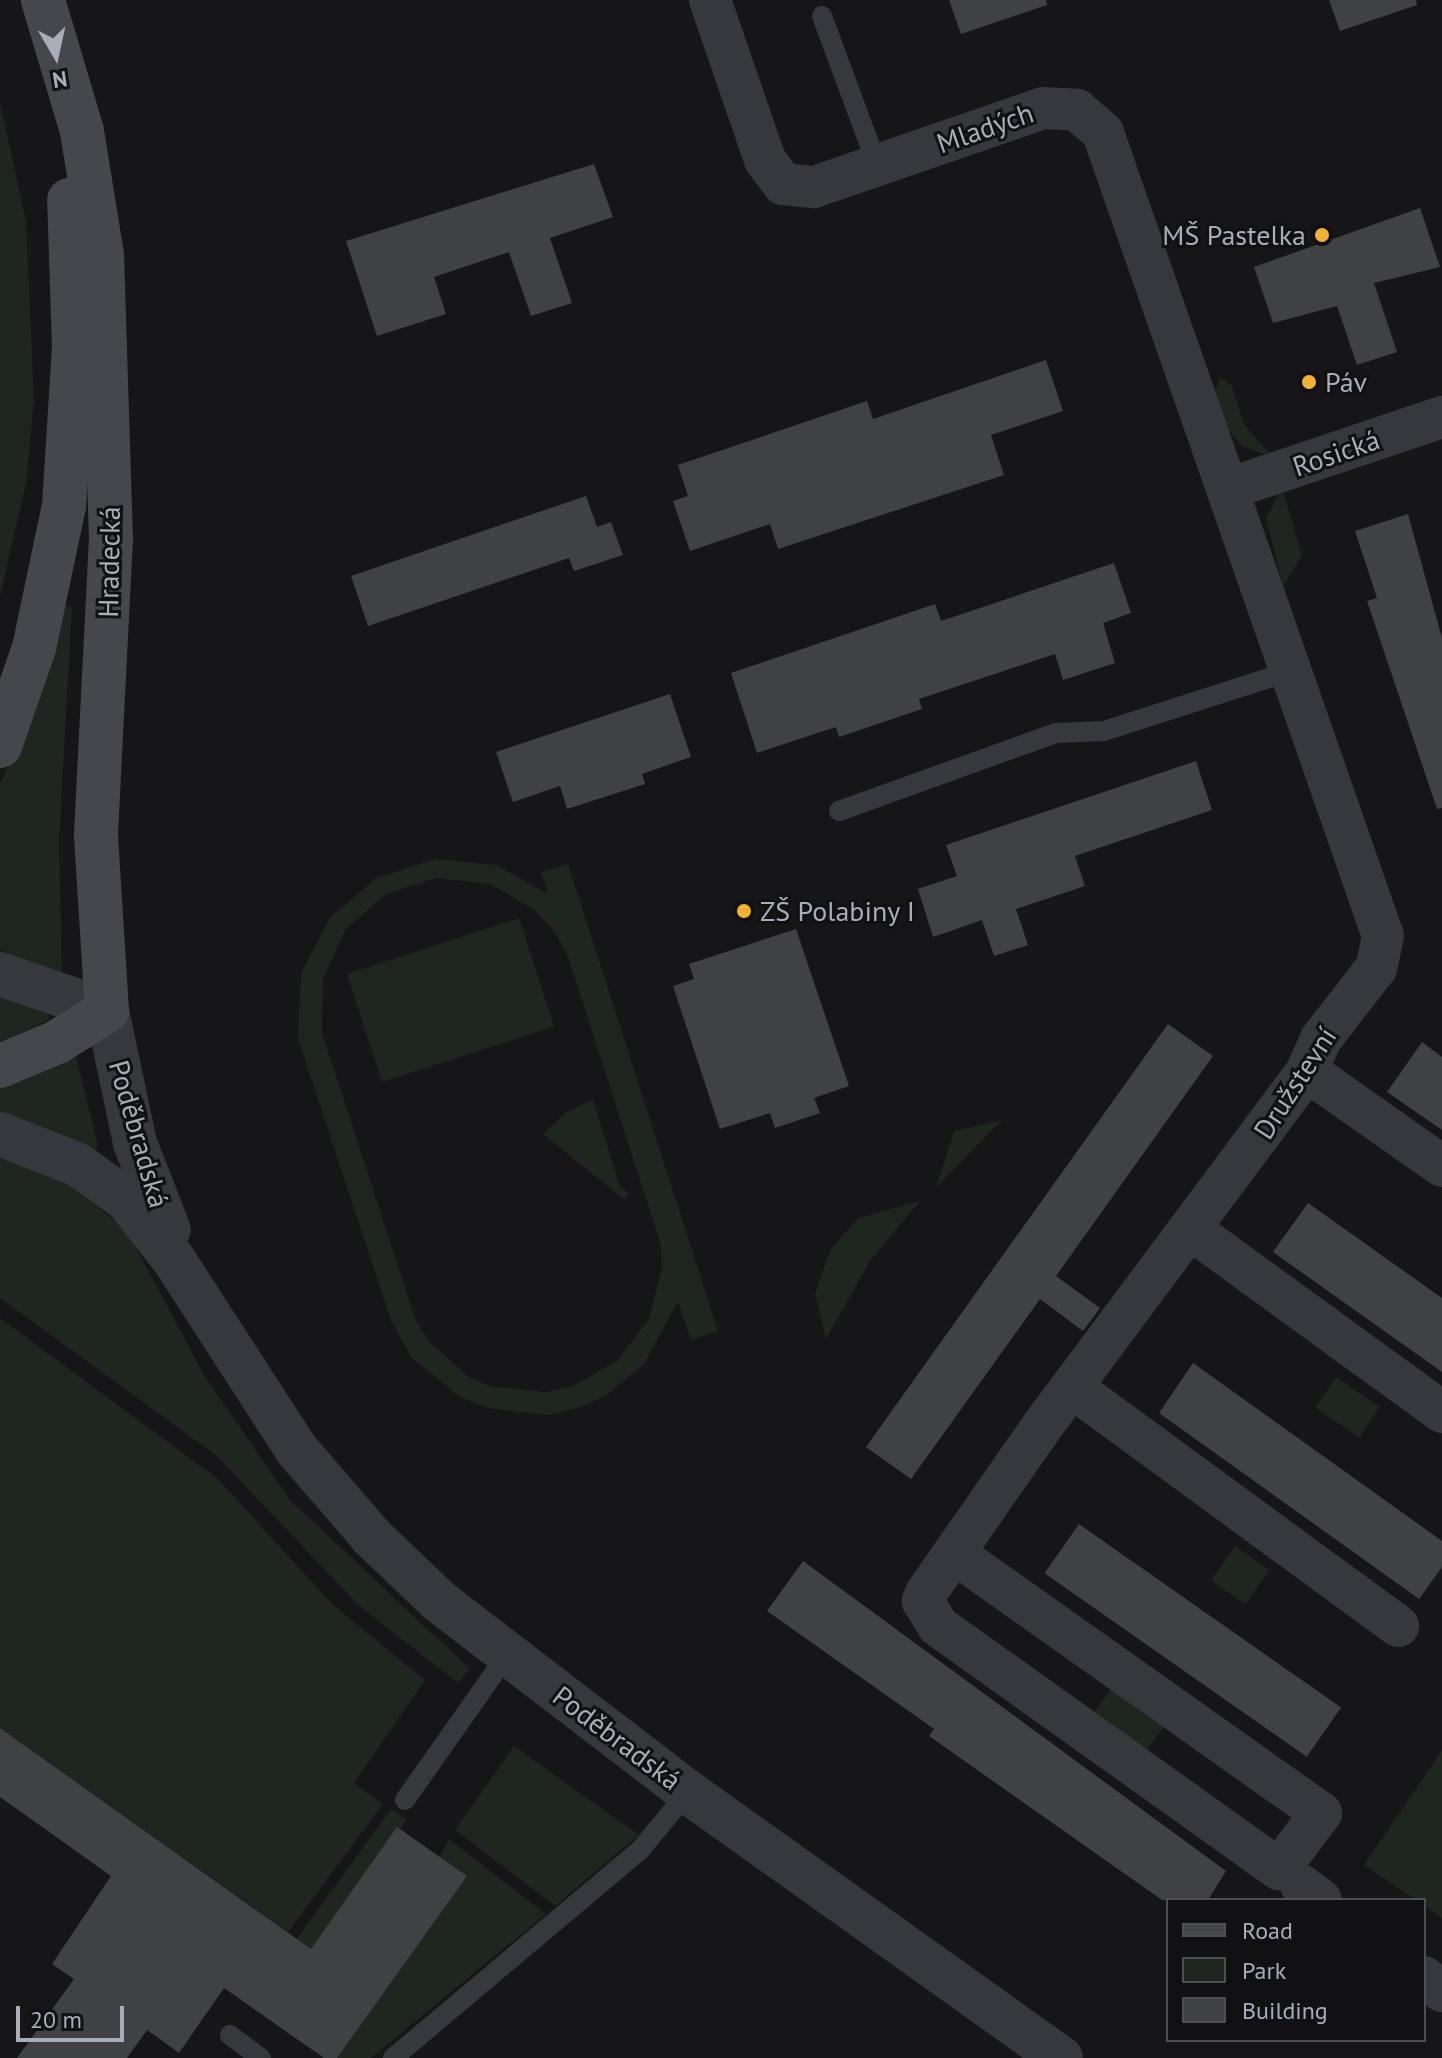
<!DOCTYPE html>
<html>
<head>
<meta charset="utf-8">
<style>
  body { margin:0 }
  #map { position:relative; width:1442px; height:2058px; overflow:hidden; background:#161618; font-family:"PT Sans",sans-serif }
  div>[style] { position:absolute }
  .green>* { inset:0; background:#1e261f; transform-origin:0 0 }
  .building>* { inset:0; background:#404145; transform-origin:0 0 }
  .service>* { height:20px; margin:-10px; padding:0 10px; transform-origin:10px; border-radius:10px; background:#37383d }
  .minor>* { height:42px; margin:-21px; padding:0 21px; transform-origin:21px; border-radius:21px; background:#37383d }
  .tertiary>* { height:44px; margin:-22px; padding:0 22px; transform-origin:22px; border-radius:22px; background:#37383d }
  .secondary>* { height:44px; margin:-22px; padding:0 22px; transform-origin:22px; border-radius:22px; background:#45474d }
  .dots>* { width:22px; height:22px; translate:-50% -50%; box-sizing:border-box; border:4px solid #111113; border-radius:50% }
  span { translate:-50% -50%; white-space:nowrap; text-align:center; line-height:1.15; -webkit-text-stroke:6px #111113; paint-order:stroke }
  .street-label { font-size:28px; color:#a8adb8 }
  .poi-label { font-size:28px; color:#a8adb8 }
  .right { translate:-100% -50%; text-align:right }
  .left { translate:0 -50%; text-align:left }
  .legend { position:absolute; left:1166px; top:1898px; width:260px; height:144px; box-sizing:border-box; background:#111113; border:2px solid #4d4f55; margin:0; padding:10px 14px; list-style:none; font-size:24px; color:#a8adb8 }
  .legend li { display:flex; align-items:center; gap:16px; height:40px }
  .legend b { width:40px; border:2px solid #4d4f55 }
  .north { position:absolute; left:16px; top:16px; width:80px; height:80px; -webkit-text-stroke:6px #111113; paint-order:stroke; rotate:171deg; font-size:22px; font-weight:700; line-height:32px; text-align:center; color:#a8adb8 }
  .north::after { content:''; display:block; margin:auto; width:28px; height:36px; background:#a8adb8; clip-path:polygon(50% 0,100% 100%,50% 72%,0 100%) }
  .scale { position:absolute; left:16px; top:2006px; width:108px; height:36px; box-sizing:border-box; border:4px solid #a8adb8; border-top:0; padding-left:10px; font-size:24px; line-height:28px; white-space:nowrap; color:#a8adb8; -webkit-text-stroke:6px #111113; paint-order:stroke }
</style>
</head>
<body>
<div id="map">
  <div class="green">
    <i style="clip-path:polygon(0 102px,26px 221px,34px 401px,26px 483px,0 596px)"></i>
    <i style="clip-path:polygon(1221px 378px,1232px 386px,1244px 424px,1271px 456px,1242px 446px,1223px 424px,1213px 395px)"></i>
    <i style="clip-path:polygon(1282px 488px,1302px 555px,1283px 586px,1266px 518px)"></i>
    <i style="clip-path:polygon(64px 605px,72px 607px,59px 842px,62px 975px,0 950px,0 783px,22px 737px)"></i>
    <i style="clip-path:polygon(evenodd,435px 859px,496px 865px,548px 894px,541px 872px,568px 864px,718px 1331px,691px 1340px,678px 1301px,644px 1364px,607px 1395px,578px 1408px,548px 1415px,487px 1408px,459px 1396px,412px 1358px,392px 1323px,298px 1039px,301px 973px,330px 918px,376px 878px,435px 859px,437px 878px,490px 884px,536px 911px,554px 931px,567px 954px,660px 1242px,662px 1268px,649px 1319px,617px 1361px,571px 1387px,546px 1392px,493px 1387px,469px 1377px,430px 1343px,416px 1321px,322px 1033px,323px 979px,345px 930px,386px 894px,437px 878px)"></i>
    <i style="left:519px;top:918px;width:114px;height:181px;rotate:72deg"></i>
    <i style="clip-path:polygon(0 993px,48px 1013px,49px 1020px,0 1043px)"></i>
    <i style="clip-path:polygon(76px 1056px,98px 1145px,95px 1150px,0 1113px,0 1085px)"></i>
    <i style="clip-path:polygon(593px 1099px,620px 1187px,629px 1193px,625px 1200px,543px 1134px,565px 1113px)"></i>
    <i style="clip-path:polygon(1002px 1120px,936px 1188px,954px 1131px)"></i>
    <i style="clip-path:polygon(0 1153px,73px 1188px,126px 1229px,204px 1375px,290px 1500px,470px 1669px,458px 1683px,358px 1605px,217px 1456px,0 1298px)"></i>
    <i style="clip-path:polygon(920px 1201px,870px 1261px,826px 1339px,815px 1293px,831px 1249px,858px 1218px)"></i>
    <i style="clip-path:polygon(0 1318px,218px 1479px,332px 1604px,425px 1680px,354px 1783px,383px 1804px,288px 1932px,0 1728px)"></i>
    <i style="left:1336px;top:1377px;width:53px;height:37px;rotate:34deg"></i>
    <i style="left:1235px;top:1546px;width:42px;height:42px;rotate:35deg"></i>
    <i style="left:1115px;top:1684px;width:65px;height:39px;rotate:37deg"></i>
    <i style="clip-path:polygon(514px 1746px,639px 1835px,555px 1906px,455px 1830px)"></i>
    <i style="clip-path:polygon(1442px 1750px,1442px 1918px,1364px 1865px)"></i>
    <i style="left:391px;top:1809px;width:19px;height:191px;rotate:36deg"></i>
    <i style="clip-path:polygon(449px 1839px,546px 1914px,371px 2058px,337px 2058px)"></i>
  </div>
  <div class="building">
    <i style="clip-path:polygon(949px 0,1046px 0,1047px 5px,961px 34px)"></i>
    <i style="clip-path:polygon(1329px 0,1416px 0,1417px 5px,1340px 31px)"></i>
    <i style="clip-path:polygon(594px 164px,613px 217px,550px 238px,572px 303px,531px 316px,509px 252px,434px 277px,446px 314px,377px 336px,346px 241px)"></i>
    <i style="clip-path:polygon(1420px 208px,1440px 267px,1374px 283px,1397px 352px,1357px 365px,1337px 306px,1273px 323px,1254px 267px)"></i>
    <i style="clip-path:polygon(1046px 360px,1063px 411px,991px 435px,1004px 475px,778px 549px,770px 524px,690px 551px,673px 501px,688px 496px,678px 465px,867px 401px,873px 419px)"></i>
    <i style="clip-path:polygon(586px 496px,597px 527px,611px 522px,623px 555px,574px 571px,569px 558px,368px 626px,351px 576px)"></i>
    <i style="clip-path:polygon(1408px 514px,1442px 638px,1442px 808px,1437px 809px,1367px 601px,1377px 598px,1355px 531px)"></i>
    <i style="clip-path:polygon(1114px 563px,1131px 613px,1103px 623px,1115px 663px,1063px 680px,1055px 654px,919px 699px,922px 709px,839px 737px,836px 727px,757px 753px,731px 673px,935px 604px,941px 621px)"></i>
    <i style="clip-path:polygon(670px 694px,691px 757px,642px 774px,645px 784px,567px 809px,560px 786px,513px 802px,496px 752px)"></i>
    <i style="clip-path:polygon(1196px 761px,1212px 810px,1075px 856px,1085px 886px,1016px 909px,1028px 945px,994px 956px,982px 920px,933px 937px,918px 889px,957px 876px,946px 845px)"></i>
    <i style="clip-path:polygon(796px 929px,849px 1086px,814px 1098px,820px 1113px,775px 1128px,770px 1113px,720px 1129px,673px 986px,694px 979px,689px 964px)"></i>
    <i style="clip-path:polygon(1168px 1024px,1213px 1056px,1056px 1276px,1100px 1308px,1083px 1331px,1040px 1299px,911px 1479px,866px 1447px)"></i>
    <i style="clip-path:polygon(1422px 1042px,1442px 1057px,1442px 1130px,1387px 1092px)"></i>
    <i style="clip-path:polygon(1308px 1203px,1442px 1298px,1442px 1372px,1273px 1252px)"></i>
    <i style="clip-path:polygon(1193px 1363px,1442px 1541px,1442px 1567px,1419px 1599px,1159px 1413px)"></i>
    <i style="left:1079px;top:1524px;width:320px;height:60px;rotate:35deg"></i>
    <i style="clip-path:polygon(803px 1561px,1226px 1871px,1208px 1900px,1162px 1900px,929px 1736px,934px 1729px,767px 1611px)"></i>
    <i style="clip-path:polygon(0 1728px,311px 1949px,397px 1827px,467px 1876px,337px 2058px,324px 2058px,224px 1988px,179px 2053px,147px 2030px,127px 2058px,17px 2058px,74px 1979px,52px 1964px,111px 1876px,0 1797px)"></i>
  </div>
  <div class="service">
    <i style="left:822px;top:16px;width:159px;rotate:69.7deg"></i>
    <i style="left:839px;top:811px;width:231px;rotate:-19.8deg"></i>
    <i style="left:1056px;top:733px;width:48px;rotate:-2.4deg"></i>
    <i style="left:1104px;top:731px;width:200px;rotate:-17.8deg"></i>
    <i style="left:405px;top:1800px;width:177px;rotate:-54.9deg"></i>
    <i style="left:230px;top:2035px;width:39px;rotate:37deg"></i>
    <i style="left:393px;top:2058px;width:324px;rotate:-40.1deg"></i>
    <i style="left:641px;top:1849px;width:74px;rotate:-50.5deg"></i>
  </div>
  <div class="minor">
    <i style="left:710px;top:0;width:169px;rotate:71deg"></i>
    <i style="left:765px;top:160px;width:30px;rotate:53deg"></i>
    <i style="left:783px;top:184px;width:31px;rotate:6deg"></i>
    <i style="left:814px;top:187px;width:242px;rotate:-19deg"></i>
    <i style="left:1043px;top:108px;width:34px;rotate:3deg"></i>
    <i style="left:1077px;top:110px;width:35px;rotate:41deg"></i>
    <i style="left:1103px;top:133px;width:850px;rotate:70.78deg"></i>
    <i style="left:1383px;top:936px;width:33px;rotate:102deg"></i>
    <i style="left:1376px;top:968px;width:90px;rotate:127.8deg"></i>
    <i style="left:1321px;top:1039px;width:35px;rotate:114deg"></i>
    <i style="left:1307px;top:1071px;width:433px;rotate:126.7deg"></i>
    <i style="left:1048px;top:1418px;width:213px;rotate:124.9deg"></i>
    <i style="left:926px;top:1593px;width:9px;rotate:111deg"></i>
    <i style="left:923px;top:1601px;width:29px;rotate:59deg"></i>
    <i style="left:938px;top:1626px;width:419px;rotate:35.5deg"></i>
    <i style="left:1279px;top:1869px;width:70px;rotate:-53.1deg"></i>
    <i style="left:1321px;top:1813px;width:450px;rotate:-144.7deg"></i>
    <i style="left:1231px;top:488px;width:223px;rotate:-18.6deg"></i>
    <i style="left:1307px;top:1071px;width:165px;rotate:35.1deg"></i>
    <i style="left:1193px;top:1231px;width:308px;rotate:36deg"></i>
    <i style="left:1073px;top:1388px;width:403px;rotate:36.2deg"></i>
    <i style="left:1301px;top:1885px;width:25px;rotate:37deg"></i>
    <i style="left:1424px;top:1977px;width:23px;rotate:38deg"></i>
  </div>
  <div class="tertiary">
    <i style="left:0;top:974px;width:113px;rotate:19.1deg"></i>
    <i style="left:107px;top:1011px;width:135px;rotate:78deg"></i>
    <i style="left:135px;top:1143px;width:93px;rotate:68.7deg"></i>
    <i style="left:0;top:1134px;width:84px;rotate:21.7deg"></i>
    <i style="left:78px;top:1165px;width:60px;rotate:35.5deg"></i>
    <i style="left:127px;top:1200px;width:76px;rotate:51.9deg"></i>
    <i style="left:174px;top:1260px;width:226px;rotate:57.1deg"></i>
    <i style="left:297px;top:1450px;width:115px;rotate:49.2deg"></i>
    <i style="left:372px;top:1537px;width:93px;rotate:43.7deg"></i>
    <i style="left:439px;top:1601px;width:314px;rotate:37.5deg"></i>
    <i style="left:688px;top:1792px;width:458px;rotate:35.5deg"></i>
  </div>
  <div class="secondary">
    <i style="left:0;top:746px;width:104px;rotate:-70.9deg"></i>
    <i style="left:34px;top:648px;width:145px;rotate:-78.1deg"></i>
    <i style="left:64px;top:506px;width:159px;rotate:-86.4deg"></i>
    <i style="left:74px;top:347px;width:147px;rotate:-91.9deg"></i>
    <i style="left:0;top:1066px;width:62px;rotate:-22.8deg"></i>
    <i style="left:57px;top:1042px;width:59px;rotate:-31.8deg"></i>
    <i style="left:107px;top:1011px;width:177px;rotate:-93.6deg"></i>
    <i style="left:96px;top:834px;width:294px;rotate:-87.1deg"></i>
    <i style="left:111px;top:540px;width:285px;rotate:-91.8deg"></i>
    <i style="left:102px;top:255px;width:126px;rotate:-99.2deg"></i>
    <i style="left:82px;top:131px;width:137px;rotate:-106.6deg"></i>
  </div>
  <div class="dots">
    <i style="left:1322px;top:235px;background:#f2b134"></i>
    <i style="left:1309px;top:382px;background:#f2b134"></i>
    <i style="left:744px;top:911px;background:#f2b134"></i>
  </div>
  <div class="street-label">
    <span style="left:985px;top:128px;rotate:-19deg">Mladých</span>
    <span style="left:1336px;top:453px;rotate:-19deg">Rosická</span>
    <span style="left:109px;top:562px;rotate:-89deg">Hradecká</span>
    <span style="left:1295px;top:1083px;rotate:-57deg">Družstevní</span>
    <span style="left:139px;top:1134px;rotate:74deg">Poděbradská</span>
    <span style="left:617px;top:1738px;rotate:37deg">Poděbradská</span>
  </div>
  <div class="poi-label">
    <span class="right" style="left:1306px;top:235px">MŠ Pastelka</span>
    <span class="left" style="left:1325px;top:382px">Páv</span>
    <span class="left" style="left:760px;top:911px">ZŠ Polabiny I</span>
  </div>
  <ul class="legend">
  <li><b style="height:10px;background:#45474d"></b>Road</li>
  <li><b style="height:22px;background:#1e261f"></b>Park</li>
  <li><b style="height:22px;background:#404145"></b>Building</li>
  </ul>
  <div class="north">N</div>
  <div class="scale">20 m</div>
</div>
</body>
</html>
